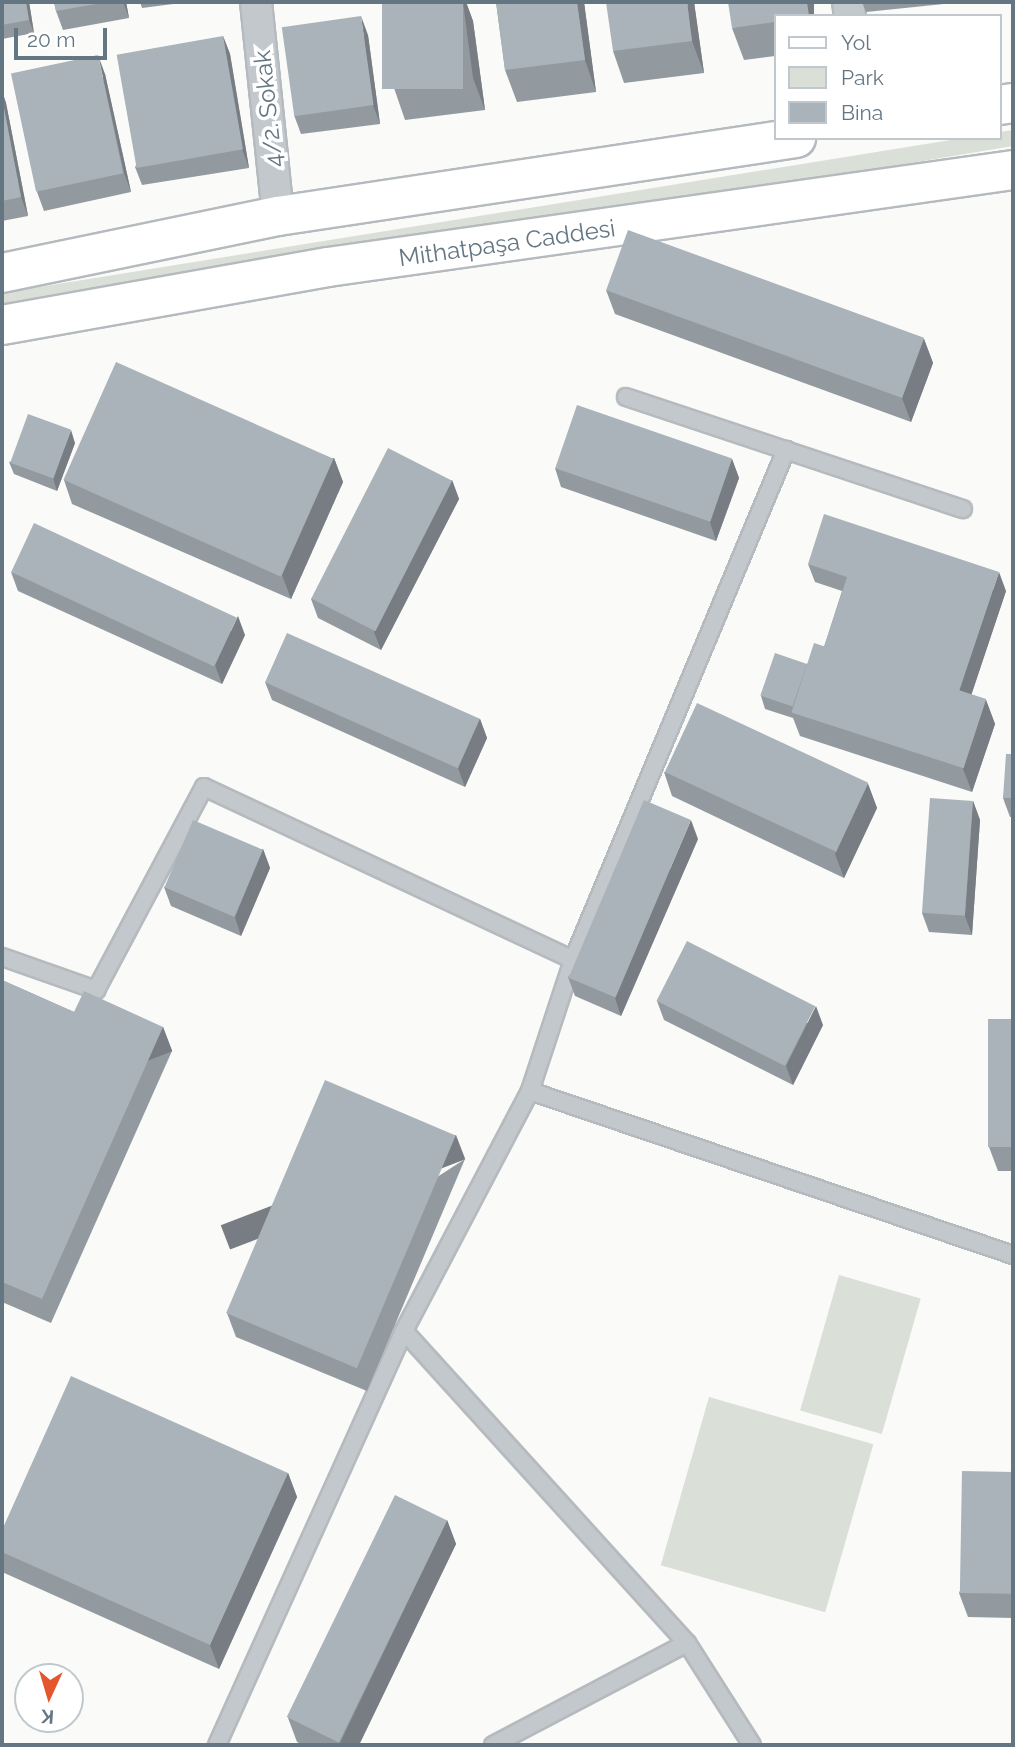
<!DOCTYPE html>
<html>
<head>
<meta charset="utf-8">
<style>
  body { margin:0 }
  #map { position:relative; width:1015px; height:1747px; overflow:hidden; background:#fafaf8; font-family:Raleway,sans-serif }
  div>[style] { position:absolute }
  .green>* { inset:0; background:#dadfd7; transform-origin:0 0 }
  .roads { filter:drop-shadow(2px 0 #b5babe) drop-shadow(-2px 0 #b5babe) drop-shadow(0 2px #b5babe) drop-shadow(0 -2px #b5babe) }
  .lane>* { height:16px; margin:-8px; padding:0 8px; transform-origin:8px; border-radius:8px; background:#c3c8cc }
  .street>* { height:30px; margin:-15px; padding:0 15px; transform-origin:15px; border-radius:15px; background:#c3c8cc }
  .primary>* { height:38px; margin:-19px; padding:0 19px; transform-origin:19px; border-radius:19px; background:#fff }
  .wall>* { inset:0; background:#929a9f }
  .shaded-wall>* { inset:0; background:#777d82; transform-origin:0 0 }
  .building>* { inset:0; background:#aab3b9; transform-origin:0 0 }
  span { translate:-50% -50%; white-space:nowrap; text-align:center; line-height:1.15; -webkit-text-stroke:7px #fff; paint-order:stroke }
  .street-label { font-size:24px; color:#657683 }
  .frame { position:absolute; inset:0; border:4px solid #657683; pointer-events:none }
  .legend { position:absolute; left:774px; top:14px; width:228px; height:126px; box-sizing:border-box; background:#fff; border:2px solid #c1c8cd; margin:0; padding:9px 12px; list-style:none; font-size:21px; color:#657683 }
  .legend li { display:flex; align-items:center; gap:14px; height:35px }
  .legend b { width:35px; border:2px solid #c1c8cd }
  .north { position:absolute; left:14px; top:1663px; width:70px; height:70px; box-sizing:border-box; background:#fff; border:2px solid #c1c8cd; border-radius:50%; rotate:184deg; font-size:19px; font-weight:700; line-height:28px; text-align:center; color:#657683 }
  .north::after { content:''; display:block; margin:auto; width:24px; height:32px; background:#e4572e; clip-path:polygon(50% 0,100% 100%,50% 72%,0 100%) }
  .scale { position:absolute; left:14px; top:28px; width:93px; height:32px; box-sizing:border-box; border:4px solid #657683; border-top:0; padding-left:9px; font-size:21px; line-height:24px; white-space:nowrap; color:#657683; -webkit-text-stroke:5px #fff; paint-order:stroke }
</style>
</head>
<body>
<div id="map">
  <div class="green">
    <i style="clip-path:polygon(1013px 130px,1013px 146px,2px 314px,2px 293px,963px 138px,999px 138px,999px 132px)"></i>
    <i style="left:839px;top:1275px;width:85px;height:141px;rotate:16deg"></i>
    <i style="left:709px;top:1397px;width:171px;height:175px;rotate:16deg"></i>
  </div>
  <div class="roads">
    <div class="lane">
      <i style="left:626px;top:397px;width:355px;rotate:18.4deg"></i>
      <i style="left:2px;top:957px;width:100px;rotate:19.3deg"></i>
      <i style="left:96px;top:990px;width:230px;rotate:-62deg"></i>
      <i style="left:204px;top:787px;width:408px;rotate:25.1deg"></i>
      <i style="left:530px;top:1091px;width:510px;rotate:18.75deg"></i>
      <i style="left:404px;top:1331px;width:421px;rotate:47.8deg"></i>
      <i style="left:687px;top:1643px;width:121px;rotate:57.5deg"></i>
      <i style="left:217px;top:1745px;width:454px;rotate:-65.7deg"></i>
      <i style="left:404px;top:1331px;width:271px;rotate:-62.3deg"></i>
      <i style="left:530px;top:1091px;width:138px;rotate:-71.8deg"></i>
      <i style="left:573px;top:960px;width:553px;rotate:-67.33deg"></i>
      <i style="left:493px;top:1745px;width:219px;rotate:-27.7deg"></i>
    </div>
    <div class="street">
      <i style="left:256px;top:2px;width:215px;rotate:84.1deg"></i>
      <i style="left:848px;top:2px;width:14px;rotate:82deg"></i>
    </div>
    <div class="primary">
      <i style="left:999px;top:105px;width:14px;rotate:-8deg"></i>
      <i style="left:2px;top:273px;width:282px;rotate:-11.7deg"></i>
      <i style="left:278px;top:216px;width:524px;rotate:-8.56deg"></i>
      <i style="left:2px;top:325px;width:331px;rotate:-10.1deg"></i>
      <i style="left:328px;top:267px;width:692px;rotate:-8.06deg"></i>
    </div>
  </div>
  <div class="wall">
    <i style="clip-path:polygon(2px 2px,29px 2px,34px 33px,2px 39px)"></i>
    <i style="clip-path:polygon(54px 2px,126px 2px,129px 18px,63px 30px,56px 11px)"></i>
    <i style="clip-path:polygon(140px 2px,189px 2px,142px 8px)"></i>
    <i style="clip-path:polygon(382px 2px,466px 2px,473px 21px,485px 110px,405px 120px,394px 88px)"></i>
    <i style="clip-path:polygon(496px 2px,584px 2px,596px 92px,517px 102px,505px 70px)"></i>
    <i style="clip-path:polygon(694px 2px,704px 73px,624px 83px,613px 51px)"></i>
    <i style="clip-path:polygon(862px 2px,963px 2px,866px 12px)"></i>
    <i style="clip-path:polygon(775px 16px,775px 56px,744px 60px,732px 28px)"></i>
    <i style="clip-path:polygon(368px 35px,380px 124px,301px 134px,294px 115px)"></i>
    <i style="clip-path:polygon(223px 36px,230px 54px,249px 168px,142px 185px,135px 167px)"></i>
    <i style="clip-path:polygon(105px 74px,131px 192px,44px 211px,37px 192px)"></i>
    <i style="clip-path:polygon(2px 91px,6px 103px,28px 216px,2px 221px)"></i>
    <i style="clip-path:polygon(606px 290px,924px 339px,933px 363px,911px 422px,615px 314px)"></i>
    <i style="clip-path:polygon(75px 443px,57px 491px,14px 474px,9px 462px)"></i>
    <i style="clip-path:polygon(334px 458px,343px 482px,291px 599px,72px 504px,64px 480px)"></i>
    <i style="clip-path:polygon(732px 459px,739px 478px,716px 541px,561px 487px,555px 468px)"></i>
    <i style="clip-path:polygon(452px 480px,459px 499px,381px 650px,318px 618px,311px 599px)"></i>
    <i style="clip-path:polygon(808px 564px,1006px 591px,971px 695px,986px 700px,995px 724px,972px 792px,800px 736px,793px 718px,765px 709px,761px 696px,807px 664px,824px 647px,842px 591px,815px 582px)"></i>
    <i style="clip-path:polygon(11px 572px,245px 635px,222px 684px,18px 591px)"></i>
    <i style="clip-path:polygon(265px 682px,480px 719px,487px 738px,465px 787px,272px 700px)"></i>
    <i style="clip-path:polygon(1013px 754px,1013px 817px,1010px 817px,1003px 798px)"></i>
    <i style="clip-path:polygon(664px 772px,868px 784px,877px 808px,844px 878px,672px 796px)"></i>
    <i style="clip-path:polygon(973px 801px,980px 820px,972px 935px,929px 932px,922px 913px)"></i>
    <i style="clip-path:polygon(698px 839px,621px 1016px,575px 996px,568px 977px)"></i>
    <i style="clip-path:polygon(263px 849px,270px 868px,241px 936px,171px 906px,164px 887px)"></i>
    <i style="clip-path:polygon(2px 980px,74px 1012px,163px 1027px,172px 1051px,51px 1323px,2px 1302px)"></i>
    <i style="clip-path:polygon(657px 1001px,823px 1025px,793px 1085px,664px 1020px)"></i>
    <i style="clip-path:polygon(1013px 1019px,1013px 1171px,998px 1171px,989px 1147px)"></i>
    <i style="clip-path:polygon(465px 1159px,367px 1391px,236px 1337px,227px 1313px)"></i>
    <i style="clip-path:polygon(1013px 1472px,1013px 1618px,968px 1617px,959px 1593px)"></i>
    <i style="clip-path:polygon(288px 1473px,297px 1497px,219px 1669px,2px 1572px,2px 1530px)"></i>
    <i style="clip-path:polygon(447px 1520px,456px 1544px,359px 1745px,304px 1745px,297px 1742px,288px 1718px)"></i>
  </div>
  <div class="shaded-wall">
    <i style="clip-path:polygon(26px 2px,29px 2px,34px 33px,29px 20px)"></i>
    <i style="clip-path:polygon(123px 2px,126px 2px,129px 18px)"></i>
    <i style="clip-path:polygon(463px 2px,466px 2px,473px 21px,485px 110px,473px 78px)"></i>
    <i style="clip-path:polygon(577px 2px,584px 2px,596px 92px,585px 60px)"></i>
    <i style="clip-path:polygon(687px 2px,694px 2px,704px 73px,692px 41px)"></i>
    <i style="left:807px;top:2px;width:7px;height:14px"></i>
    <i style="clip-path:polygon(361px 16px,368px 35px,380px 124px,373px 105px)"></i>
    <i style="clip-path:polygon(223px 36px,230px 54px,249px 168px,242px 149px)"></i>
    <i style="clip-path:polygon(98px 55px,105px 74px,131px 192px,124px 173px)"></i>
    <i style="clip-path:polygon(2px 91px,6px 103px,28px 216px,21px 197px,2px 98px)"></i>
    <i style="clip-path:polygon(924px 339px,933px 363px,911px 422px,902px 398px)"></i>
    <i style="clip-path:polygon(71px 430px,75px 443px,57px 491px,53px 478px)"></i>
    <i style="clip-path:polygon(334px 458px,343px 482px,291px 599px,282px 575px)"></i>
    <i style="clip-path:polygon(732px 459px,739px 478px,716px 541px,710px 522px)"></i>
    <i style="clip-path:polygon(452px 480px,459px 499px,381px 650px,374px 632px)"></i>
    <i style="clip-path:polygon(999px 572px,1006px 591px,965px 714px,958px 695px)"></i>
    <i style="clip-path:polygon(238px 616px,245px 635px,222px 684px,215px 665px)"></i>
    <i style="clip-path:polygon(986px 700px,995px 724px,972px 792px,963px 769px)"></i>
    <i style="clip-path:polygon(480px 719px,487px 738px,465px 787px,458px 768px)"></i>
    <i style="clip-path:polygon(868px 784px,877px 808px,844px 878px,835px 854px)"></i>
    <i style="clip-path:polygon(973px 801px,980px 820px,972px 935px,965px 916px)"></i>
    <i style="clip-path:polygon(691px 820px,698px 839px,621px 1016px,615px 998px)"></i>
    <i style="clip-path:polygon(263px 849px,270px 868px,241px 936px,235px 917px)"></i>
    <i style="clip-path:polygon(816px 1006px,823px 1025px,793px 1085px,786px 1066px)"></i>
    <i style="left:163px;top:1027px;width:26px;height:298px;rotate:69deg"></i>
    <i style="left:456px;top:1135px;width:26px;height:252px;rotate:69deg"></i>
    <i style="clip-path:polygon(288px 1473px,297px 1497px,219px 1669px,210px 1645px)"></i>
    <i style="clip-path:polygon(447px 1520px,456px 1544px,359px 1745px,341px 1745px,340px 1743px)"></i>
  </div>
  <div class="building">
    <i style="clip-path:polygon(2px 2px,26px 2px,29px 20px,2px 25px)"></i>
    <i style="clip-path:polygon(54px 2px,108px 2px,56px 11px)"></i>
    <i style="left:382px;top:2px;width:81px;height:87px"></i>
    <i style="clip-path:polygon(496px 2px,577px 2px,585px 60px,505px 70px)"></i>
    <i style="clip-path:polygon(606px 2px,687px 2px,692px 41px,613px 51px)"></i>
    <i style="clip-path:polygon(728px 2px,807px 2px,809px 16px,775px 16px,775px 22px,732px 28px)"></i>
    <i style="left:361px;top:16px;width:90px;height:80px;rotate:82deg"></i>
    <i style="left:223px;top:36px;width:115px;height:108px;rotate:80deg"></i>
    <i style="left:98px;top:55px;width:121px;height:89px;rotate:78deg"></i>
    <i style="clip-path:polygon(2px 98px,21px 197px,2px 201px)"></i>
    <i style="left:628px;top:230px;width:315px;height:64px;rotate:20deg"></i>
    <i style="left:116px;top:362px;width:238px;height:129px;rotate:24deg"></i>
    <i style="left:577px;top:405px;width:164px;height:67px;rotate:19deg"></i>
    <i style="left:28px;top:414px;width:46px;height:52px;rotate:20deg"></i>
    <i style="left:388px;top:448px;width:72px;height:169px;rotate:27deg"></i>
    <i style="clip-path:polygon(824px 514px,999px 572px,959px 691px,824px 647px,847px 577px,808px 564px)"></i>
    <i style="left:34px;top:523px;width:224px;height:54px;rotate:25deg"></i>
    <i style="left:287px;top:633px;width:211px;height:54px;rotate:24deg"></i>
    <i style="left:814px;top:643px;width:181px;height:73px;rotate:18deg"></i>
    <i style="left:775px;top:653px;width:34px;height:45px;rotate:19deg"></i>
    <i style="left:697px;top:703px;width:189px;height:76px;rotate:25deg"></i>
    <i style="clip-path:polygon(1006px 754px,1013px 754px,1013px 798px,1003px 798px)"></i>
    <i style="left:930px;top:798px;width:43px;height:115px;rotate:4deg"></i>
    <i style="left:644px;top:800px;width:51px;height:193px;rotate:23deg"></i>
    <i style="left:193px;top:820px;width:76px;height:73px;rotate:23deg"></i>
    <i style="left:687px;top:941px;width:144px;height:67px;rotate:27deg"></i>
    <i style="clip-path:polygon(2px 980px,74px 1012px,84px 991px,163px 1027px,42px 1299px,2px 1282px)"></i>
    <i style="left:988px;top:1019px;width:25px;height:128px"></i>
    <i style="left:325px;top:1080px;width:142px;height:253px;rotate:23deg"></i>
    <i style="clip-path:polygon(71px 1376px,288px 1473px,210px 1645px,2px 1552px,2px 1530px)"></i>
    <i style="left:962px;top:1471px;width:51px;height:122px;rotate:1deg"></i>
    <i style="left:395px;top:1495px;width:58px;height:247px;rotate:26deg"></i>
  </div>
  <div class="street-label">
    <span style="left:268px;top:109px;rotate:-96deg">4/2. Sokak</span>
    <span style="left:507px;top:243px;rotate:-8deg">Mithatpaşa Caddesi</span>
  </div>
  <div class="frame"></div>
  <ul class="legend">
  <li><b style="height:9px;background:#fff"></b>Yol</li>
  <li><b style="height:19px;background:#dadfd7"></b>Park</li>
  <li><b style="height:19px;background:#aab3b9"></b>Bina</li>
  </ul>
  <div class="north">K</div>
  <div class="scale">20 m</div>
</div>
</body>
</html>
